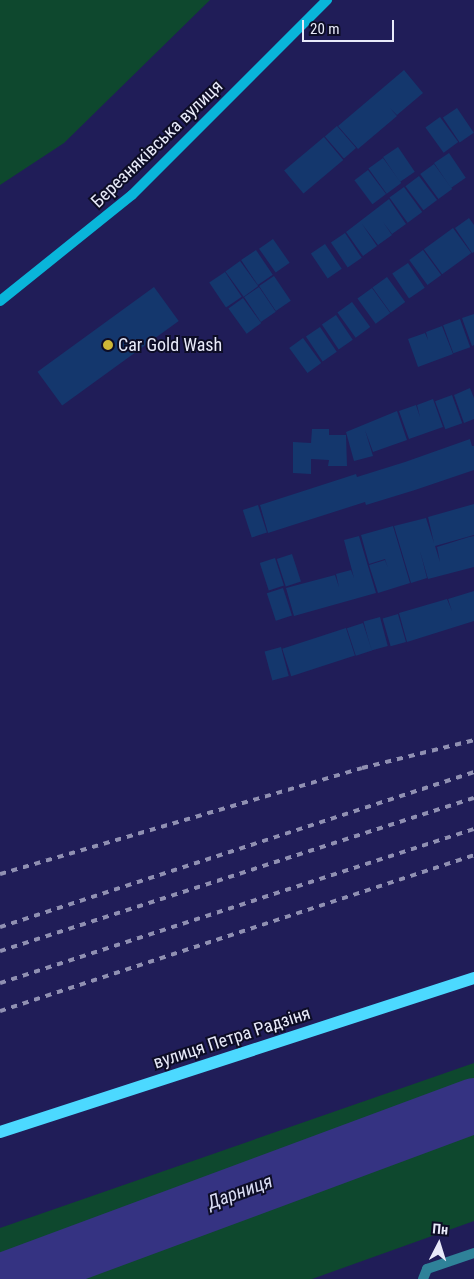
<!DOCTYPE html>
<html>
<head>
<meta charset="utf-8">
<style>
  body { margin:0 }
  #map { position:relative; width:474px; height:1279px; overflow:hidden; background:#201d58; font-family:"Roboto Condensed",sans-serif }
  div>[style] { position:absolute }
  .green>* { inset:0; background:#0e482e }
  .river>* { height:55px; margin:-27.5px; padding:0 27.5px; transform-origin:27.5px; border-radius:27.5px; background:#353382 }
  .building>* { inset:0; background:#14376d; transform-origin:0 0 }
  .lane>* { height:10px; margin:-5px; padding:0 5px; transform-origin:5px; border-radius:5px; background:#2f8299 }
  .secondary>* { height:10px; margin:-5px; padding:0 5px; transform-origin:5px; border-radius:5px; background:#09b5da }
  .primary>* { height:12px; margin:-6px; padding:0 6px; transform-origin:6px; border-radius:6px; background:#4cd9ff }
  .rail>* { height:4px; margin-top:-2px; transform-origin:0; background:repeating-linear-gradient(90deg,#9090b2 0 6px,transparent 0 12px) }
  .dots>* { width:14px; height:14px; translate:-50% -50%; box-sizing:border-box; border:2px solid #0d0d26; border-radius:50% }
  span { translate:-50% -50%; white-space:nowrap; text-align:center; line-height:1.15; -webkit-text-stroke:4px #0d0d26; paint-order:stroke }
  .street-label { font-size:18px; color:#e8eaf9 }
  .poi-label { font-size:18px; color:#e8eaf9 }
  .left { translate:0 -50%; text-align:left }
  .water-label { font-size:19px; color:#daddf4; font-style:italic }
  .north { position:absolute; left:414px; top:1219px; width:50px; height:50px; -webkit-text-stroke:4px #0d0d26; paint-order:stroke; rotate:5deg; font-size:14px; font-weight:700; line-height:20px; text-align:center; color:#e8eaf9 }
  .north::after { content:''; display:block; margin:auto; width:18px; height:22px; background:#e8eaf9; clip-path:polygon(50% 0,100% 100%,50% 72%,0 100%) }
  .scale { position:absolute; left:302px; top:20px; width:92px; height:22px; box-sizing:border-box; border:2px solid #e8eaf9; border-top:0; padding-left:6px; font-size:15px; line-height:18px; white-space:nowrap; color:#e8eaf9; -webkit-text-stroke:4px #0d0d26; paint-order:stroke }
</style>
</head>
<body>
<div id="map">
  <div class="green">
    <i style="clip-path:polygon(0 0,210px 0,64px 143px,0 185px)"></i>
    <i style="clip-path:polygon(474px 1063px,474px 1221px,312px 1279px,0 1279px,0 1228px)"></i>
  </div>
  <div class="river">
    <i style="left:5px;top:1279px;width:500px;rotate:-20.35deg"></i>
  </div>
  <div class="building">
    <i style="clip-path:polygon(404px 70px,423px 93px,397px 115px,390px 108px,397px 116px,358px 149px,338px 126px)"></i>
    <i style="left:457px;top:108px;width:30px;height:17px;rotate:56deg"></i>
    <i style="left:440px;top:117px;width:31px;height:18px;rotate:54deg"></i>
    <i style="left:337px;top:126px;width:29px;height:16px;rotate:49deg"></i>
    <i style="left:324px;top:137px;width:30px;height:52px;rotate:50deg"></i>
    <i style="left:398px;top:147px;width:30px;height:18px;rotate:56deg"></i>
    <i style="left:449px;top:153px;width:30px;height:18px;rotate:56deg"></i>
    <i style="left:383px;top:158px;width:31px;height:18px;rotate:54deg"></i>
    <i style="left:434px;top:164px;width:31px;height:17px;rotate:54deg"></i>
    <i style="left:368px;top:170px;width:30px;height:17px;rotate:53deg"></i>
    <i style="left:419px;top:176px;width:30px;height:17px;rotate:53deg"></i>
    <i style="left:404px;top:187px;width:31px;height:18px;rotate:54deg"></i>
    <i style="clip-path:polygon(389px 199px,406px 224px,392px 234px,383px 222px,392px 235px,378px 245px,362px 224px,377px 246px,363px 256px,346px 232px)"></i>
    <i style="clip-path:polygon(469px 218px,474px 225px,474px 252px,472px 253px,455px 228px)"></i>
    <i style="left:453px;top:228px;width:31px;height:36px;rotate:54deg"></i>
    <i style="left:345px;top:233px;width:30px;height:17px;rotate:56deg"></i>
    <i style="left:273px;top:239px;width:29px;height:17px;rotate:55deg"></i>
    <i style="left:325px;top:244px;width:30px;height:17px;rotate:56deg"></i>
    <i style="left:256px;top:250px;width:30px;height:18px;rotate:56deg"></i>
    <i style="left:423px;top:250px;width:31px;height:17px;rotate:54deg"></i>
    <i style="left:240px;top:261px;width:31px;height:18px;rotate:54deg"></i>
    <i style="left:408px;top:263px;width:30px;height:19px;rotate:56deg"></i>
    <i style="left:225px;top:272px;width:30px;height:19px;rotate:56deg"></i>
    <i style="left:274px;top:276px;width:30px;height:18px;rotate:56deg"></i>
    <i style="left:387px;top:277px;width:31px;height:18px;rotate:54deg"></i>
    <i style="left:154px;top:287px;width:42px;height:144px;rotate:54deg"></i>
    <i style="left:259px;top:287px;width:30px;height:18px;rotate:56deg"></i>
    <i style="left:372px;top:288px;width:31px;height:18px;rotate:54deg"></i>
    <i style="left:243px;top:298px;width:31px;height:18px;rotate:54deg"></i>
    <i style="left:352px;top:302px;width:31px;height:18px;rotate:54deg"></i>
    <i style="clip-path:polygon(474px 314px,474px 345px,472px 346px,462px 318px)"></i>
    <i style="left:336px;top:315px;width:30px;height:17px;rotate:56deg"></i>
    <i style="left:460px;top:319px;width:30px;height:18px;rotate:70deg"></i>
    <i style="clip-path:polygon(442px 326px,453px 354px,418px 367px,408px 339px,425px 333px,428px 340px,426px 332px)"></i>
    <i style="left:320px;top:327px;width:30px;height:17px;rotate:56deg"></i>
    <i style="left:303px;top:338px;width:31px;height:17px;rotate:54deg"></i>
    <i style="clip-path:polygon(470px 388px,474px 398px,474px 419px,464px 423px,454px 395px)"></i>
    <i style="left:452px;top:395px;width:30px;height:18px;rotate:70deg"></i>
    <i style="clip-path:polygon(433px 399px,443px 427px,409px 439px,399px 411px,416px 405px,420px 417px,417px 405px)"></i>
    <i style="clip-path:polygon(397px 411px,407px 440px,373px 452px,365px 430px,373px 456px,354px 461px,346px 432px)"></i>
    <i style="clip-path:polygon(312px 429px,329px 429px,329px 435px,346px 435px,347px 466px,328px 466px,329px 460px,311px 459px,311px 474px,293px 473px,293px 442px,311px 443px)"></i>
    <i style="clip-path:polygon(470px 439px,472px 446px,474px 446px,474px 470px,415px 490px,366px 505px,365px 502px,268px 533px,260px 505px,356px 474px,357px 477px,405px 462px)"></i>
    <i style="clip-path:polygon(474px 504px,474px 535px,435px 546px,440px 562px,437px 547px,469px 537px,473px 550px,469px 537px,474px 536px,474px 567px,428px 579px,420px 551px,427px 578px,411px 583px,394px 526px,426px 518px,434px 543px,428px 517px)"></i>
    <i style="left:258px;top:505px;width:29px;height:16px;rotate:72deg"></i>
    <i style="clip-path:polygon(393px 526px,410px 583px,378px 593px,369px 565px,385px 560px,388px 568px,385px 559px,369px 564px,361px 535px)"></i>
    <i style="clip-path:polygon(359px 536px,376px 593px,294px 616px,286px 588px,335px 575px,339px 587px,336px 574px,351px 570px,354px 578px,344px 540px)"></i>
    <i style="left:292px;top:554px;width:29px;height:16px;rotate:72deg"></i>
    <i style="left:275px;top:558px;width:29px;height:16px;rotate:72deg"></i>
    <i style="left:283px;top:588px;width:29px;height:17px;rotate:72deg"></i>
    <i style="clip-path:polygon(474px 591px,474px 621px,407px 642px,399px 613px,447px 599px,452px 611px,448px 599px)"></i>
    <i style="left:398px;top:614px;width:29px;height:16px;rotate:74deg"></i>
    <i style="left:380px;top:617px;width:30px;height:17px;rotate:75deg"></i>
    <i style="left:363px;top:623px;width:29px;height:17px;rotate:72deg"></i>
    <i style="left:346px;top:628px;width:29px;height:67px;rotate:72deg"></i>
    <i style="left:281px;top:647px;width:30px;height:17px;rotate:75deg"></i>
  </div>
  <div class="lane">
    <i style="left:423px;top:1279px;width:11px;rotate:-68deg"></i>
    <i style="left:427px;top:1269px;width:50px;rotate:-18.8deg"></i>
  </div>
  <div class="secondary">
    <i style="left:0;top:301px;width:169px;rotate:-38.8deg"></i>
    <i style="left:132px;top:195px;width:276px;rotate:-45deg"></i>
  </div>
  <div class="primary">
    <i style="left:0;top:1132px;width:498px;rotate:-18deg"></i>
  </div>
  <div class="rail">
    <i style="left:0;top:874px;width:377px;rotate:-16.3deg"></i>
    <i style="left:362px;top:768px;width:115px;rotate:-14deg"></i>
    <i style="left:0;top:927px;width:499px;rotate:-18.1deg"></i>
    <i style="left:0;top:951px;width:498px;rotate:-17.9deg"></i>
    <i style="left:0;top:983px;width:498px;rotate:-18deg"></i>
    <i style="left:0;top:1011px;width:499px;rotate:-18.2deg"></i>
  </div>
  <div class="dots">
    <i style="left:108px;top:345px;background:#ceb837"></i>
  </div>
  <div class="street-label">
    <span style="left:157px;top:144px;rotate:-44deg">Березняківська вулиця</span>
    <span style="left:232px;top:1038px;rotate:-18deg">вулиця Петра Радзіня</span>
  </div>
  <div class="poi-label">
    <span class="left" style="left:118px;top:345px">Car Gold Wash</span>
  </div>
  <div class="water-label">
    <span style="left:240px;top:1192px;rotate:-20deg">Дарниця</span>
  </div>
  <div class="north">Пн</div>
  <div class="scale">20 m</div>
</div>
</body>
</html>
